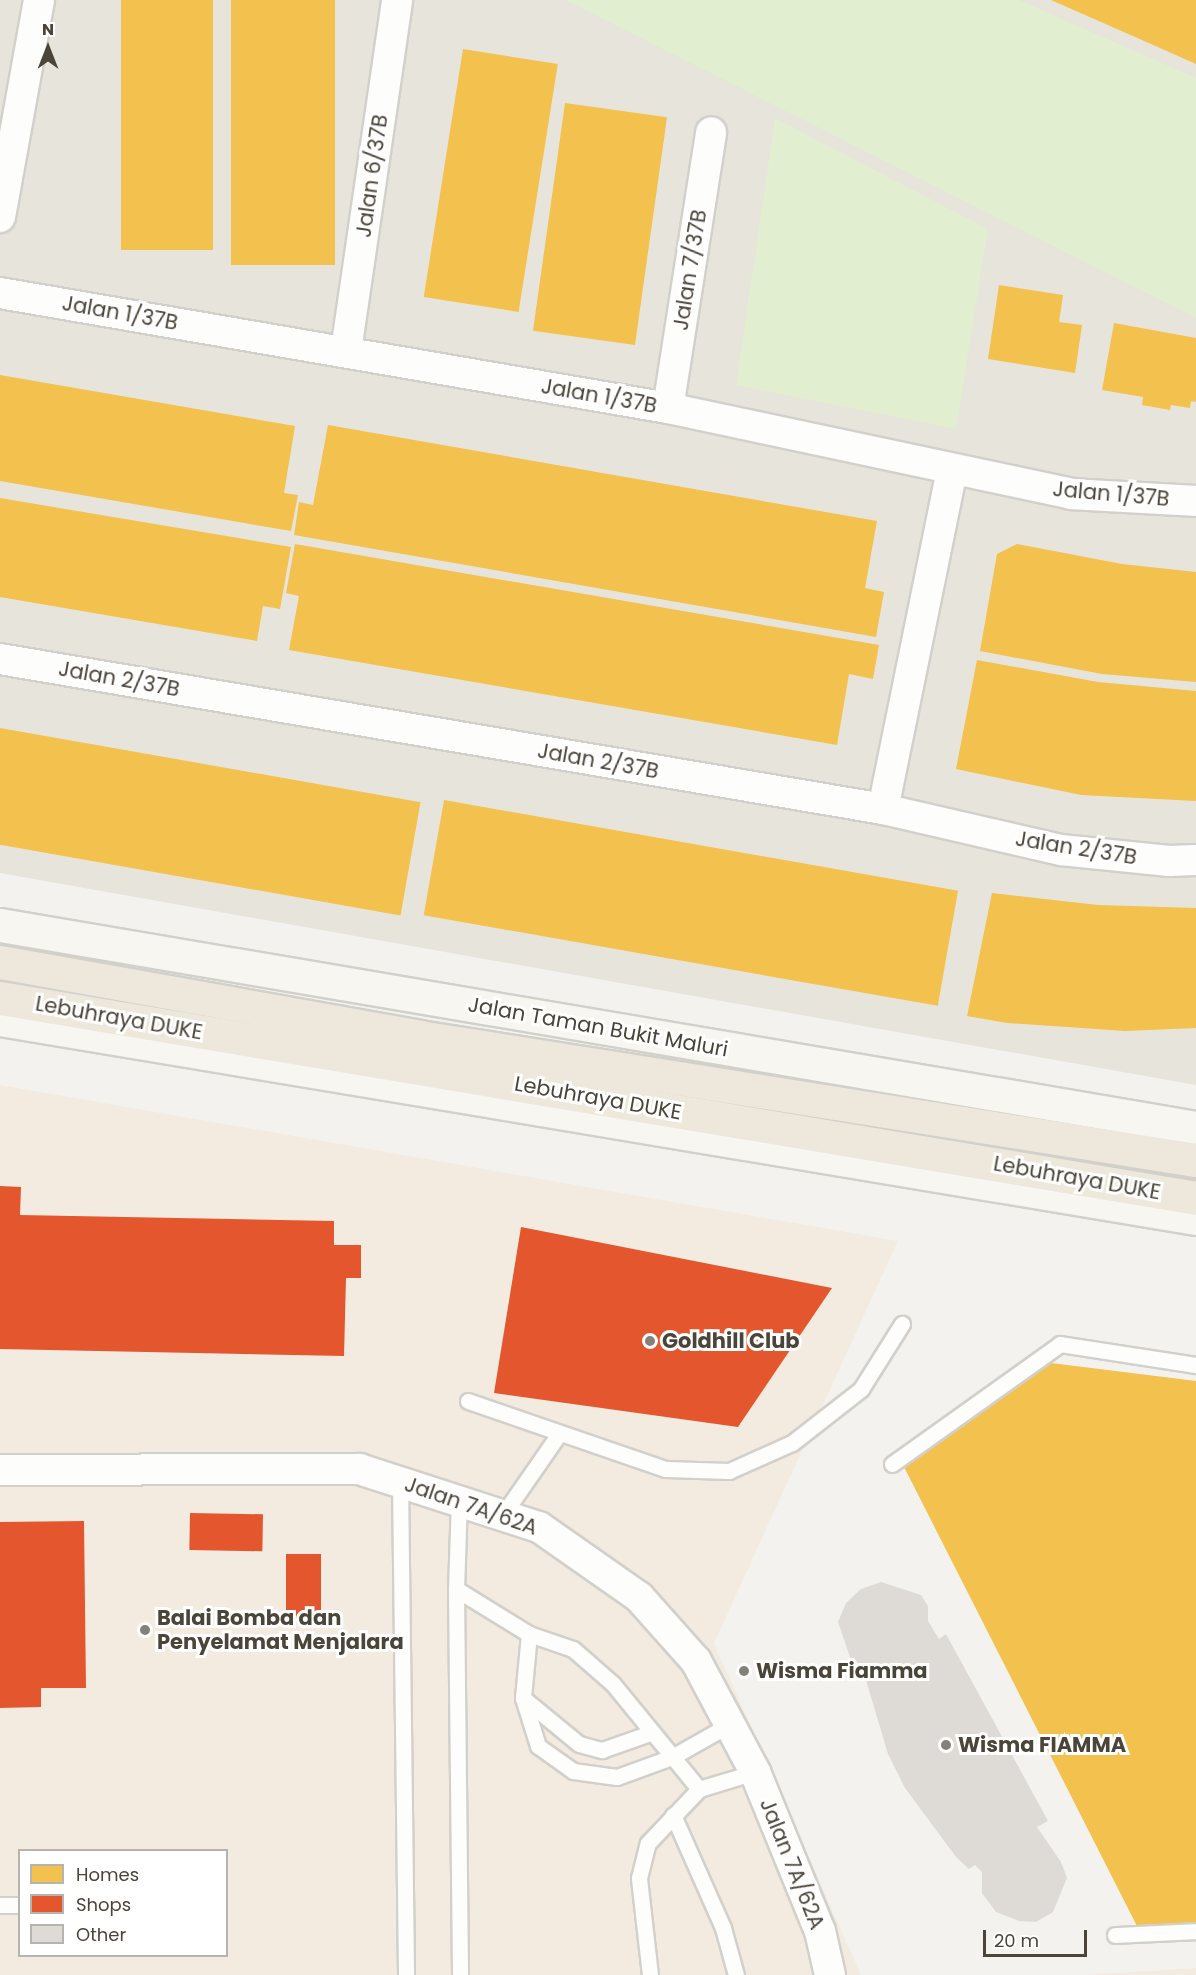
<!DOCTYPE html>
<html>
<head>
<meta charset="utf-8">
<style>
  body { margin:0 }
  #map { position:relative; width:1196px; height:1975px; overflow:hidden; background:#f4f2ee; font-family:Poppins,sans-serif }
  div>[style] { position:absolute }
  .residential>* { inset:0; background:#e7e4dc }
  .commercial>* { inset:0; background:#f3ebdf }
  .green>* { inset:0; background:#e1eecf }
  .homes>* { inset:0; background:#f2c14e; transform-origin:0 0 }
  .shops>* { inset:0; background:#e4572e; transform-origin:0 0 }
  .building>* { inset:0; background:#dedbd6 }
  .roads { filter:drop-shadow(2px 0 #d2d0cb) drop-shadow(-2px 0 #d2d0cb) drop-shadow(0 2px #d2d0cb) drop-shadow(0 -2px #d2d0cb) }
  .service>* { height:15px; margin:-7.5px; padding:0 7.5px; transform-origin:7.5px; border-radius:7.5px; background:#fdfdfc }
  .minor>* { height:30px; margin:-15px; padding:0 15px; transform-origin:15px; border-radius:15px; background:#fdfdfc }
  .secondary>* { height:33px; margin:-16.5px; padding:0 16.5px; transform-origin:16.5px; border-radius:16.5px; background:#f7f6f1 }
  .motorway>* { height:33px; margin:-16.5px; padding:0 16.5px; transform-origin:16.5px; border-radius:16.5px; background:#ede8db }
  .dots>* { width:16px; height:16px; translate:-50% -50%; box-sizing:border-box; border:3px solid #fff; border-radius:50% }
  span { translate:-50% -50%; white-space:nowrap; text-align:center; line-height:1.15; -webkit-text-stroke:6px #fff; paint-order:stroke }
  .street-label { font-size:21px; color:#4b4439 }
  .poi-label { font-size:21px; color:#4b4439; font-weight:700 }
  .left { translate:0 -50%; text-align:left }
  .legend { position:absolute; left:18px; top:1849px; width:210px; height:108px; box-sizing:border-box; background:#fff; border:2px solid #b7b4b0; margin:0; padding:8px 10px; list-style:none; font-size:18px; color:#4b4439 }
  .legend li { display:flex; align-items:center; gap:12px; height:30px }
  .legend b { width:30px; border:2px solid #b7b4b0 }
  .north { position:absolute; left:18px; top:18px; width:60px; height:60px; -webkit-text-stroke:4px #fff; paint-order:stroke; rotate:0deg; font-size:16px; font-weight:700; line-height:24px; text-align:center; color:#4b4439 }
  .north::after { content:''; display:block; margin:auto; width:21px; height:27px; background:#4b4439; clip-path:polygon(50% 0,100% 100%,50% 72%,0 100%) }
  .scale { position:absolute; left:983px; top:1930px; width:104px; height:27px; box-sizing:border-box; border:3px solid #4b4439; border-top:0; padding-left:8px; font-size:18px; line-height:21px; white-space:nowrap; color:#4b4439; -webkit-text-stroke:4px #fff; paint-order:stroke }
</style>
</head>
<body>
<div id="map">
  <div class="residential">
    <i style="clip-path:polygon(0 0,1196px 0,1196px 1085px,0 873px)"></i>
  </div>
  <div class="commercial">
    <i style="clip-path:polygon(evenodd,0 1085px,898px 1241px,714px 1643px,861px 1975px,0 1975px,0 1085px,20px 1850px,226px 1850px,226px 1956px,20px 1956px,20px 1850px)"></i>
    <i style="clip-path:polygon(1196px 1968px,1196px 1975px,1084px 1975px)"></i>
  </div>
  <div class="green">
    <i style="clip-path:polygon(566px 0,1019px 0,1196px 78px,1196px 318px)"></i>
    <i style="clip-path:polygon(775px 118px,988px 229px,956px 429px,736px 385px)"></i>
  </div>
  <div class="homes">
    <i style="left:121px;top:0;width:92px;height:250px"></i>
    <i style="left:231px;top:0;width:104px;height:265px"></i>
    <i style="clip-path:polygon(1051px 0,1196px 0,1196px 64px,1151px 44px)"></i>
    <i style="left:463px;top:49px;width:96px;height:251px;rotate:9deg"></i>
    <i style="left:565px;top:103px;width:103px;height:230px;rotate:8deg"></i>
    <i style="clip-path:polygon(999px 285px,1063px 295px,1059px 322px,1082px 325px,1075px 373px,988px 359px)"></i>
    <i style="clip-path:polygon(1114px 323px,1196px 338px,1196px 402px,1191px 401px,1190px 408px,1171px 405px,1170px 410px,1142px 405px,1143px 397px,1102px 390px)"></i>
    <i style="clip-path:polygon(0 375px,295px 426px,284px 493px,298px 495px,291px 531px,0 481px)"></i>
    <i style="clip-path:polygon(328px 425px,877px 521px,865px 588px,884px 592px,876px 637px,294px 535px,299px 502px,313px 505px)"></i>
    <i style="clip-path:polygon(0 498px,291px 547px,280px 609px,263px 606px,257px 641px,0 597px)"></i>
    <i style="clip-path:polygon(295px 544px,879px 645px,873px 679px,849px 674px,837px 745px,289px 650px,299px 596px,286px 593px)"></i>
    <i style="clip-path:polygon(1017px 544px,1122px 564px,1196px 572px,1196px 682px,1102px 674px,980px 651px,997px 554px)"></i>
    <i style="clip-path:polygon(977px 660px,1098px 682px,1196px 691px,1196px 801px,1081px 795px,956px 769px)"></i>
    <i style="left:0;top:728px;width:427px;height:115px;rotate:10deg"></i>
    <i style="left:444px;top:800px;width:522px;height:117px;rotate:10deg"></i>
    <i style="clip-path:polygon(992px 893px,1098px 905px,1196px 908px,1196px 1028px,1125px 1031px,1007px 1023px,967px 1016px)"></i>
    <i style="clip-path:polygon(1035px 1361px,1196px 1381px,1196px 1927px,1140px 1932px,901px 1461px)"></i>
  </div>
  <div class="shops">
    <i style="clip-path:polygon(0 1186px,21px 1187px,20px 1215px,334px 1221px,334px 1245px,361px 1245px,361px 1278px,346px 1278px,344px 1356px,0 1349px)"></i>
    <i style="clip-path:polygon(521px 1227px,832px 1288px,738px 1427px,494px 1393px)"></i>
    <i style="left:190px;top:1513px;width:73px;height:37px;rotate:1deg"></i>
    <i style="clip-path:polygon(84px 1521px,86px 1688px,41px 1688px,41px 1707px,0 1708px,0 1522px)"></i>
    <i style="left:286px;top:1554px;width:35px;height:64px"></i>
  </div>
  <div class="building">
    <i style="clip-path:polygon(881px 1582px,921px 1595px,928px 1606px,928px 1621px,939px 1639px,946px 1634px,1048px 1821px,1037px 1827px,1061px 1862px,1067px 1878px,1053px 1912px,1036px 1922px,1019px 1921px,996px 1912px,982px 1893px,982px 1872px,975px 1865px,969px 1869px,956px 1857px,905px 1788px,888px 1754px,865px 1677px,869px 1673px,850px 1657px,838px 1622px,846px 1603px,861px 1589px)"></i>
  </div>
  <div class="roads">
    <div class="service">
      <i style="left:468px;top:1401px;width:209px;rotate:19deg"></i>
      <i style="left:666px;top:1469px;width:63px;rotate:1.8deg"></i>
      <i style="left:729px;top:1471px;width:69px;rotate:-24deg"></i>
      <i style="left:792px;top:1443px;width:88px;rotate:-38deg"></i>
      <i style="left:861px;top:1389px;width:77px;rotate:-57.8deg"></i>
      <i style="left:892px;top:1464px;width:206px;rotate:-35.5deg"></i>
      <i style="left:1060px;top:1344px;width:138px;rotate:8.8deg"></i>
      <i style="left:400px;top:1481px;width:494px;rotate:89.3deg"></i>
      <i style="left:459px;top:1499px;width:90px;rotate:91.9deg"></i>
      <i style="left:456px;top:1589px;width:386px;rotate:89.4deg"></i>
      <i style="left:504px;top:1513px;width:96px;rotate:-55.2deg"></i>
      <i style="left:456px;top:1589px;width:86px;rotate:31.7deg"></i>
      <i style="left:529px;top:1634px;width:64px;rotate:95.4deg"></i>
      <i style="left:523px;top:1698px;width:50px;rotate:72.6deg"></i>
      <i style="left:538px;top:1746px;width:43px;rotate:35.5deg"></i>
      <i style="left:573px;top:1771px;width:44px;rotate:7.8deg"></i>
      <i style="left:617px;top:1777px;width:59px;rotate:-20deg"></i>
      <i style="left:672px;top:1757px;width:67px;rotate:-29.6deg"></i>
      <i style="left:529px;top:1634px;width:46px;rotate:18.8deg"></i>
      <i style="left:573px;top:1649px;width:53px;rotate:41.2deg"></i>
      <i style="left:613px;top:1684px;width:136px;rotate:50.7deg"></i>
      <i style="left:523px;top:1698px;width:72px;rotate:39.4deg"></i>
      <i style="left:579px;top:1744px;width:24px;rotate:15deg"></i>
      <i style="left:602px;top:1750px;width:51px;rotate:-19.5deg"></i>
      <i style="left:673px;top:1815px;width:124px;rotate:66.1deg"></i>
      <i style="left:723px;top:1928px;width:49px;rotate:74.5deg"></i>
      <i style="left:0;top:1905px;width:20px"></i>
      <i style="left:1115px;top:1935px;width:81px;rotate:-2.8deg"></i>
      <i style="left:650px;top:1975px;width:98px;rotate:-96.5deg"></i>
      <i style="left:639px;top:1878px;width:36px;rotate:-76deg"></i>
      <i style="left:648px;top:1843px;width:74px;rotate:-46.6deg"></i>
      <i style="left:699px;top:1789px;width:59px;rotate:-16.9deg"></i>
    </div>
    <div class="minor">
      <i style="left:0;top:217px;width:220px;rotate:-79.8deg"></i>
      <i style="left:0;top:293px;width:678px;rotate:9.77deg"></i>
      <i style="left:668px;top:408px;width:412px;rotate:12deg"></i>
      <i style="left:1071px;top:494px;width:125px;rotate:3.2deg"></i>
      <i style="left:346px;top:351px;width:355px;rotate:-81.7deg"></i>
      <i style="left:668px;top:408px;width:279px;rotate:-81.1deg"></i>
      <i style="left:0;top:659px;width:896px;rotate:9.64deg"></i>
      <i style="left:883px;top:809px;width:183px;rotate:13deg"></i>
      <i style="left:1061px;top:850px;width:109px;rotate:5.8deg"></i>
      <i style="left:1169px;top:861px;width:27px;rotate:-2deg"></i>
      <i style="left:883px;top:809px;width:347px;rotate:-78.5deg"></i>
      <i style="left:0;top:1470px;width:359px;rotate:-0.2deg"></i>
      <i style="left:359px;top:1469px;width:189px;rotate:17.9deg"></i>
      <i style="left:539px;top:1527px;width:122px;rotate:35deg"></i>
      <i style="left:639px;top:1597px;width:86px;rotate:48.3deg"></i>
      <i style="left:696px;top:1661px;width:126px;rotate:62deg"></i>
      <i style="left:755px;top:1772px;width:172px;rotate:67.8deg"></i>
      <i style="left:820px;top:1931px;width:45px;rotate:77.2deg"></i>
    </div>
    <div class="secondary">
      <i style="left:0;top:925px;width:1213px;rotate:9.63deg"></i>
      <i style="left:0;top:1019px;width:1212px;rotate:9.45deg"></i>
    </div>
    <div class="motorway">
      <i style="left:0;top:962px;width:426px;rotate:10.1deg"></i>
      <i style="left:419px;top:1037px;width:787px;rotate:9deg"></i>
      <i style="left:0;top:998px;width:1213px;rotate:9.49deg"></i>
    </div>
  </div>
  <div class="dots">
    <i style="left:650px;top:1341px;background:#868178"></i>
    <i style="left:145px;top:1630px;background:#868178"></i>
    <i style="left:744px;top:1671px;background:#868178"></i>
    <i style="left:946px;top:1745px;background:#868178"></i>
  </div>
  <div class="street-label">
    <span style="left:372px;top:176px;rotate:-82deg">Jalan 6/37B</span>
    <span style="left:690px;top:270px;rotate:-81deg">Jalan 7/37B</span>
    <span style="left:120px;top:313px;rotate:10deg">Jalan 1/37B</span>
    <span style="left:599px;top:396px;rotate:10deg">Jalan 1/37B</span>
    <span style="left:1111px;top:494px;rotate:5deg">Jalan 1/37B</span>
    <span style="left:119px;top:679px;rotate:10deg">Jalan 2/37B</span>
    <span style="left:598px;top:761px;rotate:10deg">Jalan 2/37B</span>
    <span style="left:1076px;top:848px;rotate:9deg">Jalan 2/37B</span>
    <span style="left:119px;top:1018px;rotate:10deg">Lebuhraya DUKE</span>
    <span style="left:598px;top:1027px;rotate:10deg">Jalan Taman Bukit Maluri</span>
    <span style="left:598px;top:1098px;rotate:10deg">Lebuhraya DUKE</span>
    <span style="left:1077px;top:1178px;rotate:10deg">Lebuhraya DUKE</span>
    <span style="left:471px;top:1506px;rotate:19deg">Jalan 7A/62A</span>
    <span style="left:792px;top:1864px;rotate:68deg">Jalan 7A/62A</span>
  </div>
  <div class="poi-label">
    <span class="left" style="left:662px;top:1341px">Goldhill Club</span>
    <span class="left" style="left:157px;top:1630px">Balai Bomba dan<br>Penyelamat Menjalara</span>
    <span class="left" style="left:756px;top:1671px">Wisma Fiamma</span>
    <span class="left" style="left:958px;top:1745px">Wisma FIAMMA</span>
  </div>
  <ul class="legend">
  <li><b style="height:16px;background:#f2c14e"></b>Homes</li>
  <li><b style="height:16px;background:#e4572e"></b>Shops</li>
  <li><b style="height:16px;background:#dedbd6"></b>Other</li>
  </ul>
  <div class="north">N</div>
  <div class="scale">20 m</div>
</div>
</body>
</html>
